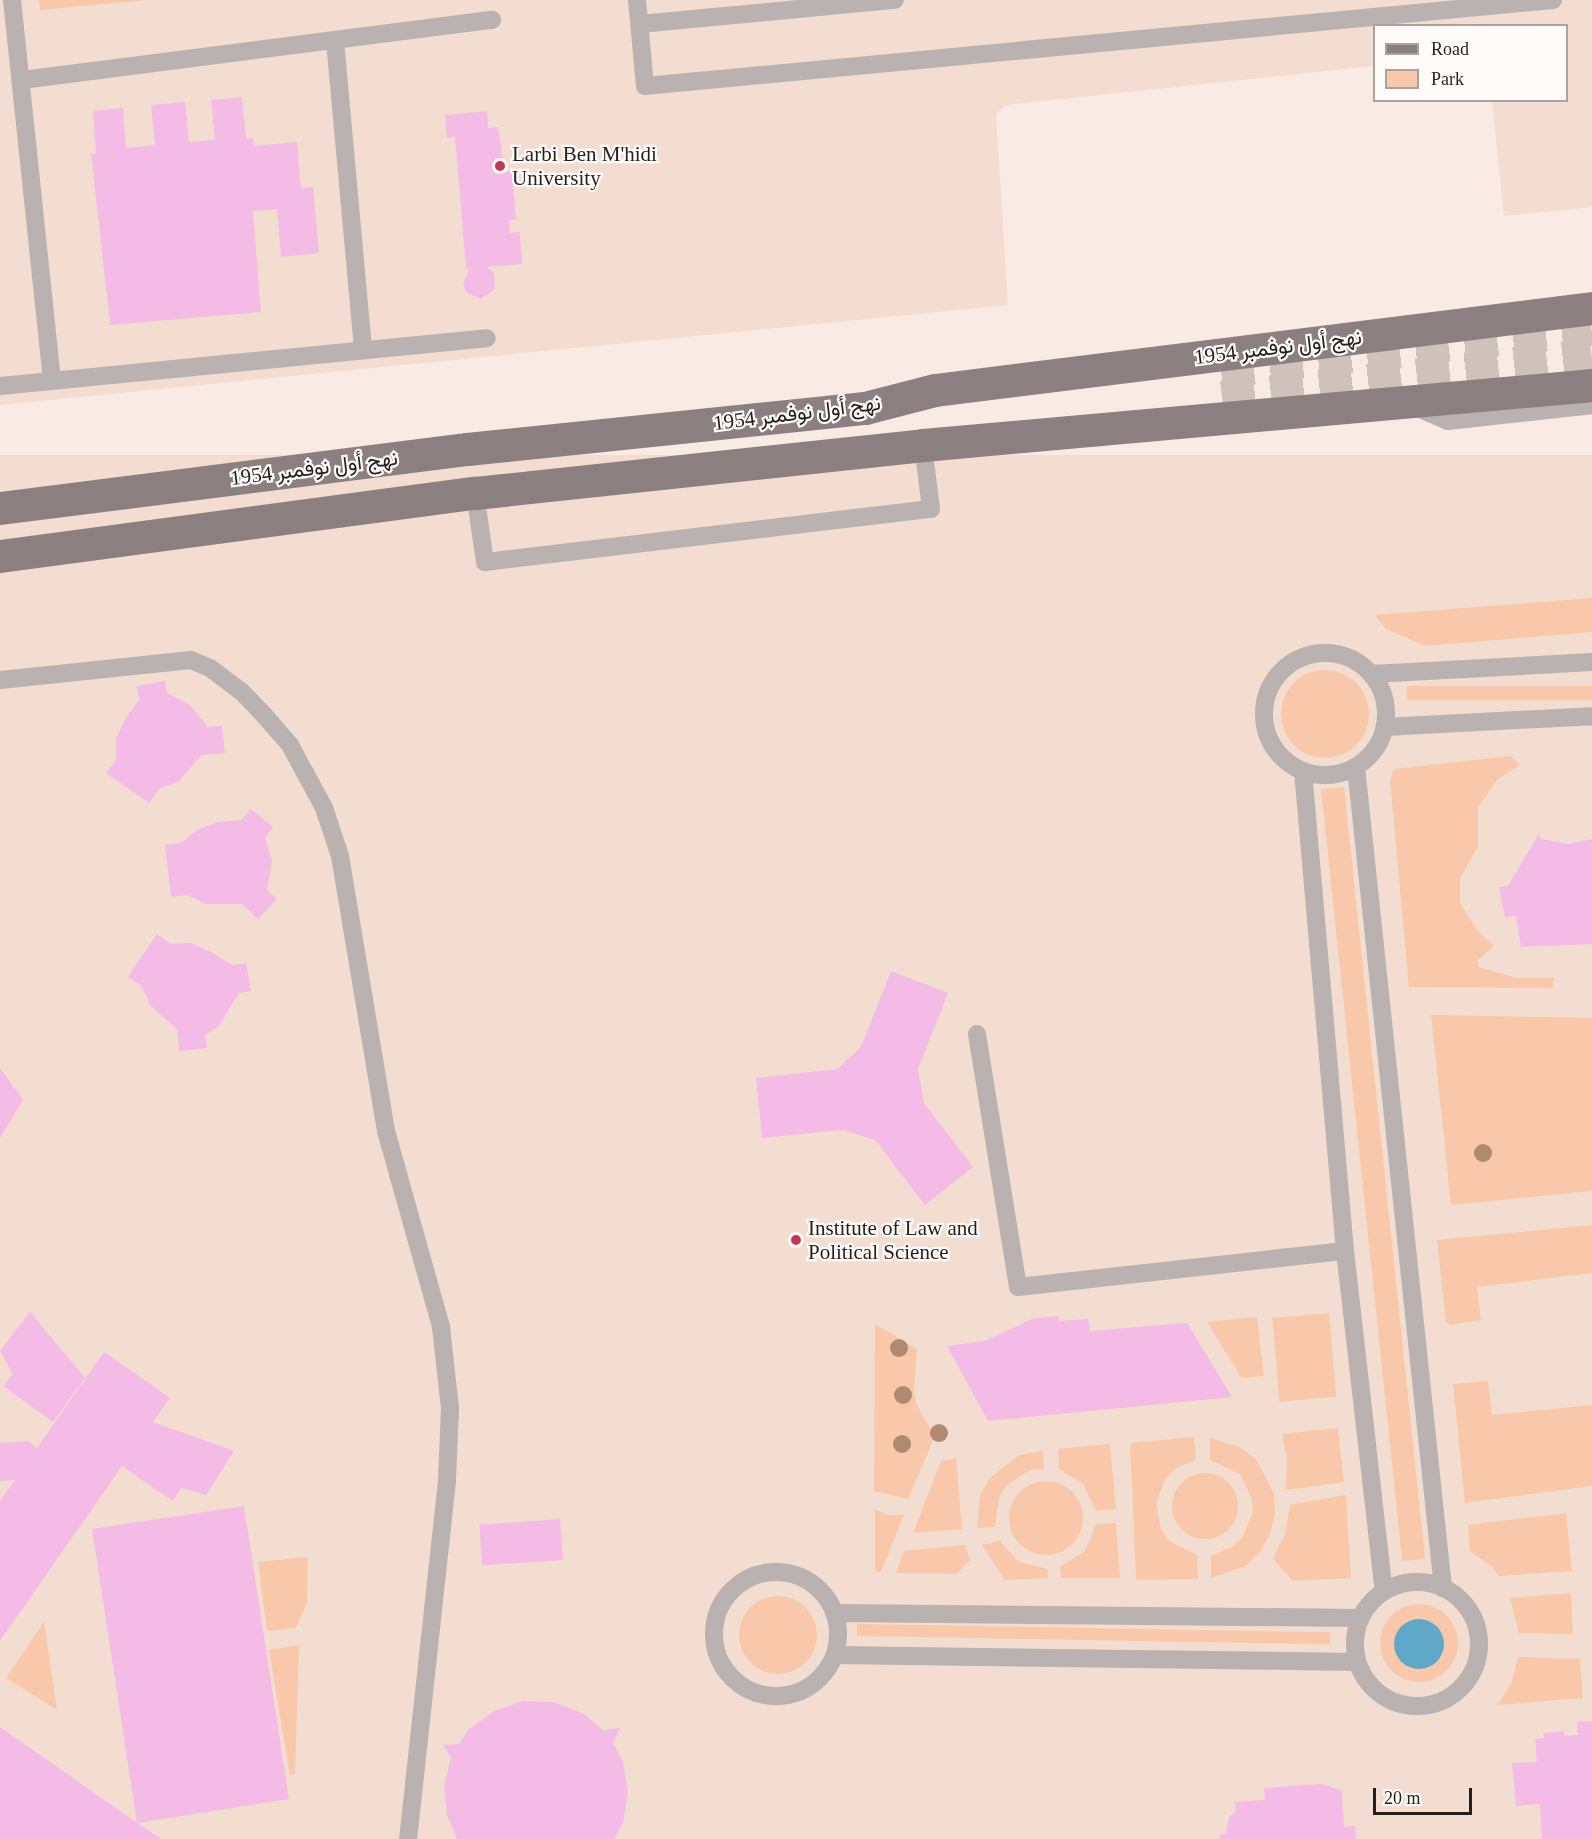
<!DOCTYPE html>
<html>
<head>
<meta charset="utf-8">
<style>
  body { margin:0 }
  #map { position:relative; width:1592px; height:1839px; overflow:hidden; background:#f9ebe3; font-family:"Times New Roman",Vazirmatn,serif }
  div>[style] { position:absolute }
  .built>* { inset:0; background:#f2ddd0; transform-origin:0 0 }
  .green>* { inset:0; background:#f9c8aa; transform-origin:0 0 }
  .round { border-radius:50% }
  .water>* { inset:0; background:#5fa8c8 }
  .building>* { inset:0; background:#f5bbe7; transform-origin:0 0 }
  .primary-tunnel>* { height:33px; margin-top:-16.5px; transform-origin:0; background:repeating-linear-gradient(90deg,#cec2bb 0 33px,transparent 0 49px) }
  .service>* { height:18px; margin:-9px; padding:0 9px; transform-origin:9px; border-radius:9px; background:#b9b2b1 }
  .service>.ring { margin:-9px; padding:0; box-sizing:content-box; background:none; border:18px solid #b9b2b1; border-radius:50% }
  .primary>* { height:33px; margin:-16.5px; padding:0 16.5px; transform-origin:16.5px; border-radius:16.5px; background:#8c7f7f }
  .trees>* { width:18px; height:18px; margin:-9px; border-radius:50%; background:#af8a70 }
  .dots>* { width:16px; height:16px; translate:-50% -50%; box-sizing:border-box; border:3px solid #fefbf9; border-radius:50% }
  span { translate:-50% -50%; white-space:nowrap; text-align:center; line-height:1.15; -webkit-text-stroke:4.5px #fefbf9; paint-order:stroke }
  .poi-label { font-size:21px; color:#241f1c }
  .left { translate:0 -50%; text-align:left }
  .street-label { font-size:21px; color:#241f1c }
  .legend { position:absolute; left:1373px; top:24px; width:195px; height:78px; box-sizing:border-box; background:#fefbf9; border:2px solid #a7a3a1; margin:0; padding:8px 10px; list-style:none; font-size:18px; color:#241f1c }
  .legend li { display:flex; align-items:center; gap:12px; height:30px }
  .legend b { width:30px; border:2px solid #a7a3a1 }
  .scale { position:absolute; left:1373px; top:1788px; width:99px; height:27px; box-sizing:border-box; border:3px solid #241f1c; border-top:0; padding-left:8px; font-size:18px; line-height:21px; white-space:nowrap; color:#241f1c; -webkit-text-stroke:4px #fefbf9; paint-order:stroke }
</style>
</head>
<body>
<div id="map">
  <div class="built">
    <i style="clip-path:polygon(0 0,1592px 0,1592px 207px,1504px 216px,1492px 101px,1566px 100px,1566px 26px,1374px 26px,1374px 66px,1006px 105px,996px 114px,1008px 305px,0 405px)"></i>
    <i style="left:1592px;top:455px;width:1384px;height:1603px;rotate:90deg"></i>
  </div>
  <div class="green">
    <i style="clip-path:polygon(39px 0,147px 0,40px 10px)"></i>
    <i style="clip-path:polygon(1592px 598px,1592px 632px,1425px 646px,1386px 629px,1375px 615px)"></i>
    <i class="round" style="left:1281px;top:670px;width:88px;height:88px"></i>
    <i style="left:1592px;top:686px;width:14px;height:185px;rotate:90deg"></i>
    <i style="clip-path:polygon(1510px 756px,1520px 765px,1498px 779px,1478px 807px,1478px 846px,1460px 879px,1460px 903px,1477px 930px,1494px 946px,1478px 960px,1478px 967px,1517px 978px,1554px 978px,1553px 988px,1409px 987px,1390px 780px,1394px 769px)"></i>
    <i style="left:1344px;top:787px;width:776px;height:23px;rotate:84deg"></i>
    <i style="clip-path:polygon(1431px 1015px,1592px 1018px,1592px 1191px,1451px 1205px)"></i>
    <i style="clip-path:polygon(1592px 1225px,1592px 1273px,1477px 1287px,1481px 1320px,1450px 1325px,1446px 1322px,1437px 1240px)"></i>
    <i style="left:1329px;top:1313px;width:84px;height:57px;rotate:85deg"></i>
    <i style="clip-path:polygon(1257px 1317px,1264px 1376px,1242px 1378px,1207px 1322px)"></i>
    <i style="clip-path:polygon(875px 1324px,917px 1349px,914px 1390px,917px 1406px,935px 1436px,908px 1499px,874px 1491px)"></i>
    <i style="clip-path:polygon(1488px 1381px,1492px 1415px,1592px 1405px,1592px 1486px,1465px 1503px,1453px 1384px)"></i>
    <i style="clip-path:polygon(1338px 1428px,1344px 1482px,1286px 1490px,1287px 1457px,1282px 1434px)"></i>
    <i style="clip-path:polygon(1194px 1437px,1196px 1460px,1176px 1468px,1166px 1478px,1156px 1503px,1161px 1530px,1169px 1541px,1197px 1555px,1198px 1579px,1136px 1580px,1130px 1443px)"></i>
    <i style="clip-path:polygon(1210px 1438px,1239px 1447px,1256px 1459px,1274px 1494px,1275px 1514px,1270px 1534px,1260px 1552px,1245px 1566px,1211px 1578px,1211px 1556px,1232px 1547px,1242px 1538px,1253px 1512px,1252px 1499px,1240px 1474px,1210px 1460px)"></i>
    <i style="clip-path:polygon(1110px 1444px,1116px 1509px,1096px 1511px,1083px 1484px,1059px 1469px,1058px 1449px)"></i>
    <i style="clip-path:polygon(1043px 1451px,1044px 1469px,1030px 1470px,1006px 1486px,999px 1498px,995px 1527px,977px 1528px,980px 1496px,989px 1479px,1019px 1455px)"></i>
    <i style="clip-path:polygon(956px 1458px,962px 1529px,913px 1533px,941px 1461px)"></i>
    <i class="round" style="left:1172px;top:1473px;width:66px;height:66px"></i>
    <i class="round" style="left:1009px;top:1481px;width:74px;height:74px"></i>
    <i style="clip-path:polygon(1346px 1495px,1351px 1578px,1293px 1581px,1273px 1559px,1285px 1534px,1290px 1505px)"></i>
    <i style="clip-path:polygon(875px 1509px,886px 1515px,904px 1515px,881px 1572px,875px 1571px)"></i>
    <i style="clip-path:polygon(1566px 1513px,1572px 1571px,1499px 1576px,1491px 1566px,1470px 1551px,1468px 1525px)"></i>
    <i style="clip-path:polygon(1116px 1523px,1120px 1578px,1061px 1578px,1060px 1567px,1085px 1551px,1096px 1524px)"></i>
    <i style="clip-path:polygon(1000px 1541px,1019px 1562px,1047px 1569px,1048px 1578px,1005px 1580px,982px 1545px)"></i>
    <i style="clip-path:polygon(965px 1545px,970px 1560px,956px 1574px,896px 1573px,904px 1551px)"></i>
    <i style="clip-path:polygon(308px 1557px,307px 1602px,298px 1624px,295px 1628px,267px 1631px,258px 1562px)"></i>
    <i style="clip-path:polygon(1571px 1593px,1573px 1634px,1519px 1633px,1510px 1598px)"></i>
    <i class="round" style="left:739px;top:1596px;width:78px;height:78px"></i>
    <i class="round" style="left:1380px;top:1604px;width:78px;height:78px"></i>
    <i style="clip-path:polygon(44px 1622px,57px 1710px,6px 1678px)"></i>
    <i style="left:857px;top:1624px;width:473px;height:12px;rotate:1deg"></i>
    <i style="clip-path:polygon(299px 1645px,295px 1774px,290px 1775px,269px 1650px)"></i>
    <i style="clip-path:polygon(1518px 1657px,1580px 1659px,1583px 1698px,1497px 1705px,1511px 1684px)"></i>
  </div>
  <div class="water">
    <i class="round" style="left:1394px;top:1619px;width:50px;height:50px"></i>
  </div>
  <div class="building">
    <i style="clip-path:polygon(242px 97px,246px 139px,253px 138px,254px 146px,297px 142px,301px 188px,313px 187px,319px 253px,281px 257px,277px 209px,253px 211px,261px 312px,110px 325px,91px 154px,96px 154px,93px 111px,123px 108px,126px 148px,155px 145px,151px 105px,185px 102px,189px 142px,215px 140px,211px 100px)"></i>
    <i style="clip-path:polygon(487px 111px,488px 128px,498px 127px,505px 172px,512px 171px,516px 219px,509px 220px,510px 233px,520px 232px,522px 264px,487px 267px,494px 273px,495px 289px,481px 299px,466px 292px,463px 284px,470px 268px,466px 269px,455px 137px,447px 138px,445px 115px)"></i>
    <i style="clip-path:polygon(165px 681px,167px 693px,190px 705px,208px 727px,222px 726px,225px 753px,202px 755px,178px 782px,159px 789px,149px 803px,106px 773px,116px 760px,116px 739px,126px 717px,139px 700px,137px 686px)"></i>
    <i style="clip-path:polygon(251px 809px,273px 827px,265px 837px,272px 861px,267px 890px,277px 899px,258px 919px,242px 904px,206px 904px,187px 895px,171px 897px,165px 845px,181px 843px,197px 830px,219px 822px,241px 820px)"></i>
    <i style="clip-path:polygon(1539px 834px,1541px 839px,1568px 844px,1592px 839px,1592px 944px,1521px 947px,1516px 916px,1505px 917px,1499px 887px,1508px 886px)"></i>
    <i style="clip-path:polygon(157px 934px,171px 944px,191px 943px,213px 953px,232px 965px,246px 963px,251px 991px,239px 993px,219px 1026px,205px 1035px,207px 1048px,179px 1051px,177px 1029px,150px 1005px,142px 986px,128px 977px)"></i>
    <i style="clip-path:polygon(891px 971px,948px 993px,918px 1069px,924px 1103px,973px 1167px,925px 1205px,875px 1140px,843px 1130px,762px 1138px,756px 1078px,837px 1069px,861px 1047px)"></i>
    <i style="clip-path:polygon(0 1068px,23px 1100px,0 1138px)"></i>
    <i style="clip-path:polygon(30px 1312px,85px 1378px,53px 1422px,3px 1386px,13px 1374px,0 1351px)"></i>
    <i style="clip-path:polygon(1058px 1316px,1059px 1321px,1088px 1319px,1090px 1331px,1187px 1323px,1232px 1397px,988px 1421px,947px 1346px,985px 1341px,1032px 1319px)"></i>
    <i style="clip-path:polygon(104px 1352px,170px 1398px,153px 1422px,234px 1451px,206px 1495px,181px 1488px,173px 1501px,122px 1466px,0 1641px,0 1501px,15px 1480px,0 1481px,0 1443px,28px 1441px,37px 1448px)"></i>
    <i style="clip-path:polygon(244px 1506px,289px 1799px,137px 1823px,161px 1839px,0 1839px,0 1727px,137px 1823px,92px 1529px)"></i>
    <i style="left:560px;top:1519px;width:41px;height:81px;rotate:86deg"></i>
    <i style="clip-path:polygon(523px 1701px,554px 1702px,584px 1714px,603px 1730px,620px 1728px,613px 1743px,623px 1762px,628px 1792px,623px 1823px,614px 1839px,457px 1839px,447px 1815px,444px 1787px,451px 1757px,443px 1745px,459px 1744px,468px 1730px,494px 1711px)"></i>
    <i style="clip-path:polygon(1592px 1721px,1592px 1839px,1542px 1839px,1540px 1804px,1516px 1806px,1512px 1763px,1537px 1762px,1535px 1739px,1544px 1738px,1543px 1733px,1564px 1731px,1564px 1736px,1578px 1735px,1577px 1722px)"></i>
    <i style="clip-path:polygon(1322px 1784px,1342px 1791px,1344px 1827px,1355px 1826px,1356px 1839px,1220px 1839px,1220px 1834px,1226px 1834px,1229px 1817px,1236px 1811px,1235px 1802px,1265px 1800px,1264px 1788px)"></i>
  </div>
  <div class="primary-tunnel">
    <i style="left:1221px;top:371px;width:373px;rotate:-6.5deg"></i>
    <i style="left:1222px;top:397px;width:372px;rotate:-6.6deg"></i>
  </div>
  <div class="service">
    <i style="left:12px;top:0;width:383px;rotate:84deg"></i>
    <i style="left:637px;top:0;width:86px;rotate:84.7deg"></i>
    <i style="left:645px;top:86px;width:912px;rotate:-5.41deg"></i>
    <i style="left:640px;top:24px;width:256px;rotate:-5.4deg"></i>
    <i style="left:335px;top:41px;width:310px;rotate:84.8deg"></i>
    <i style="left:22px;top:80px;width:474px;rotate:-7.3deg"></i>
    <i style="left:0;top:386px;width:489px;rotate:-5.6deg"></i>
    <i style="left:1413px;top:406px;width:38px;rotate:23deg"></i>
    <i style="left:1448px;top:421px;width:145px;rotate:-6.3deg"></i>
    <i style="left:475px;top:493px;width:70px;rotate:81.8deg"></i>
    <i style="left:485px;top:562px;width:449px;rotate:-6.8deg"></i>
    <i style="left:931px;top:509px;width:64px;rotate:-97.1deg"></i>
    <i class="ring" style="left:1264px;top:653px;width:104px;height:104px"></i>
    <i style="left:1372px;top:674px;width:220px;rotate:-3.1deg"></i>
    <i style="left:0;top:680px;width:192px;rotate:-6deg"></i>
    <i style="left:191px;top:660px;width:21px;rotate:23deg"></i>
    <i style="left:210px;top:668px;width:39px;rotate:37deg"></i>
    <i style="left:241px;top:691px;width:33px;rotate:46deg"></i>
    <i style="left:264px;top:715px;width:40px;rotate:49deg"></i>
    <i style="left:290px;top:745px;width:72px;rotate:61.6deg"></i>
    <i style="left:324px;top:808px;width:51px;rotate:71.6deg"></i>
    <i style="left:340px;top:856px;width:279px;rotate:80.5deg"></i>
    <i style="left:386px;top:1131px;width:204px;rotate:74.3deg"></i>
    <i style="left:441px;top:1327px;width:81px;rotate:83.7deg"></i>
    <i style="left:450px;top:1408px;width:73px;rotate:92.4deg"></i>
    <i style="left:447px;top:1481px;width:360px;rotate:96.2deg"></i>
    <i style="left:1385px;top:727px;width:207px;rotate:-3deg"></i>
    <i style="left:1356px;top:767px;width:826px;rotate:83.95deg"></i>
    <i style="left:1303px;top:771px;width:482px;rotate:85deg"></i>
    <i style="left:1345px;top:1251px;width:342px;rotate:83.5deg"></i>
    <i style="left:977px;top:1034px;width:256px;rotate:80.8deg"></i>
    <i style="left:1018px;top:1287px;width:329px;rotate:-6.3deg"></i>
    <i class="ring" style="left:714px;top:1572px;width:106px;height:106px"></i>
    <i class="ring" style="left:1355px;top:1582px;width:106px;height:106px"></i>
    <i style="left:834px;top:1613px;width:527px;rotate:0.54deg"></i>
    <i style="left:835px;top:1655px;width:522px;rotate:0.77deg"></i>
  </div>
  <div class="primary">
    <i style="left:0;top:508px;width:471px;rotate:-7.2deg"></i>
    <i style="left:467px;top:449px;width:400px;rotate:-5.9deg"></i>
    <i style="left:865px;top:408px;width:72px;rotate:-14.4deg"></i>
    <i style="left:935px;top:390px;width:662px;rotate:-7.11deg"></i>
    <i style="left:0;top:556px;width:479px;rotate:-7.6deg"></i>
    <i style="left:475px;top:493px;width:451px;rotate:-6.1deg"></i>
    <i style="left:923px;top:445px;width:672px;rotate:-5.12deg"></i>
  </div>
  <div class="trees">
    <i style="left:1483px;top:1153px"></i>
    <i style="left:899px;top:1348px"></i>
    <i style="left:903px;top:1395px"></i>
    <i style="left:939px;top:1433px"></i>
    <i style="left:902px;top:1444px"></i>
  </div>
  <div class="dots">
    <i style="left:500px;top:166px;background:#c53558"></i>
    <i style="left:796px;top:1240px;background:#c53558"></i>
  </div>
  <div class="poi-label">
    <span class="left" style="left:512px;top:166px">Larbi Ben M'hidi<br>University</span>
    <span class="left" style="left:808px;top:1240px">Institute of Law and<br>Political Science</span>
  </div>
  <div class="street-label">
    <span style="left:1278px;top:347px;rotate:-7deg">نهج أول نوفمبر 1954</span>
    <span style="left:797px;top:413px;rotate:-7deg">نهج أول نوفمبر 1954</span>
    <span style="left:314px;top:468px;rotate:-7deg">نهج أول نوفمبر 1954</span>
  </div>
  <ul class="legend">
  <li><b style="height:8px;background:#8c7f7f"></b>Road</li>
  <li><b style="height:16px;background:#f9c8aa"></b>Park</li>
  </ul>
  <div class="scale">20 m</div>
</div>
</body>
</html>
